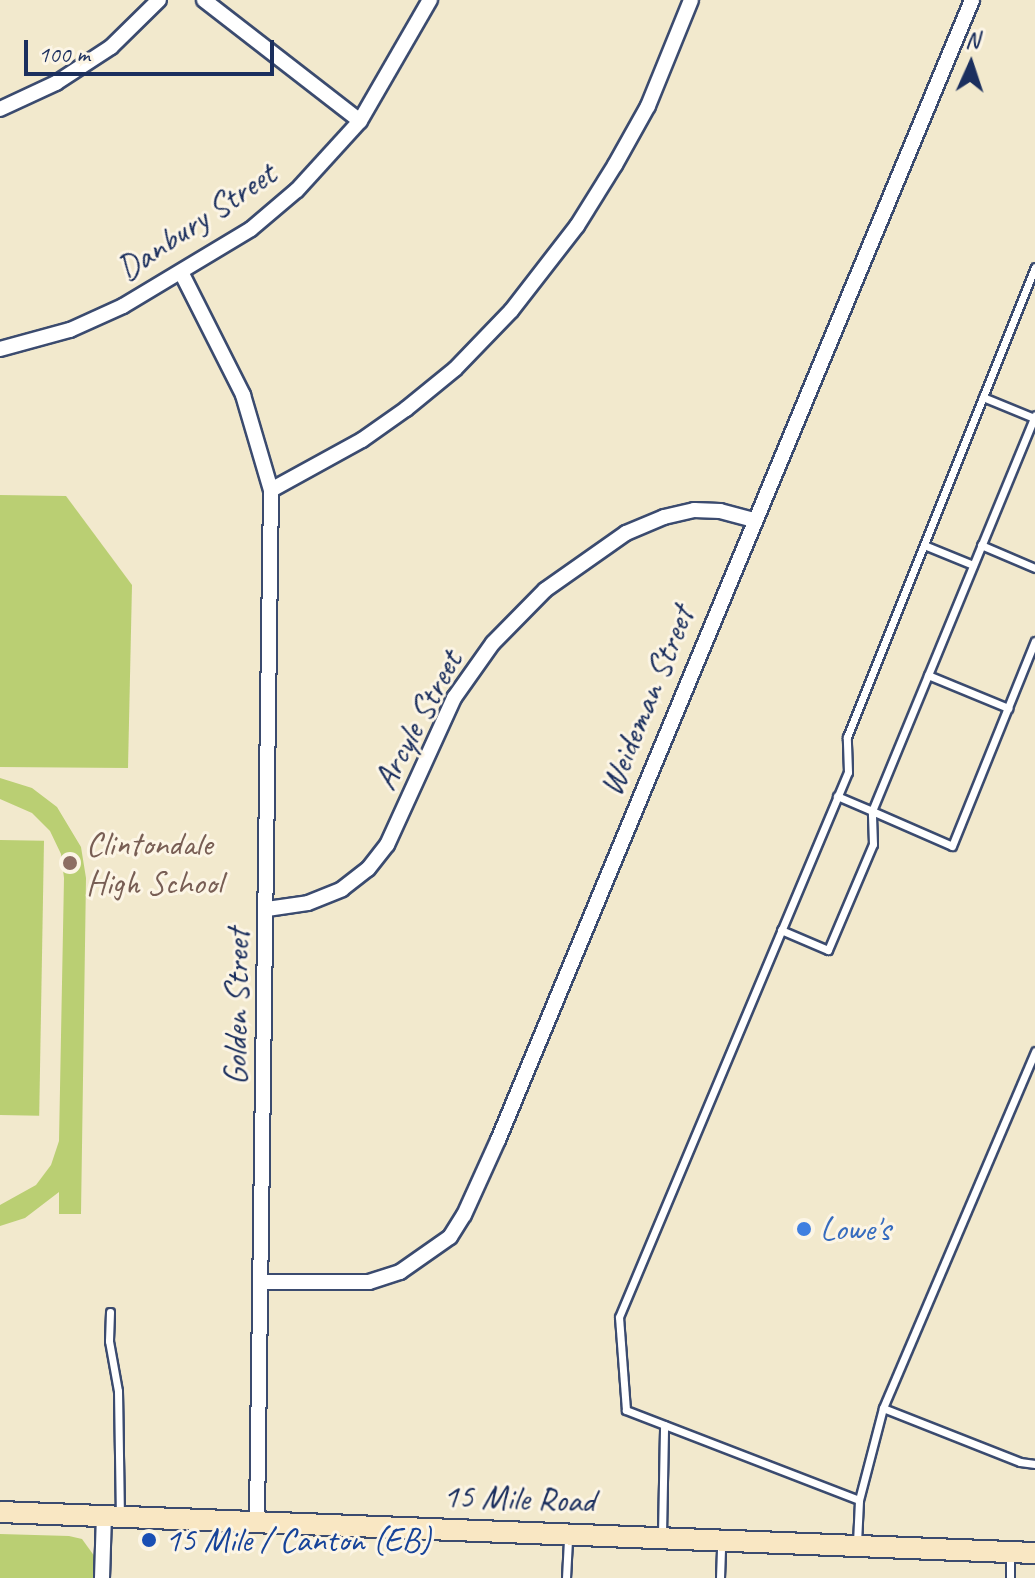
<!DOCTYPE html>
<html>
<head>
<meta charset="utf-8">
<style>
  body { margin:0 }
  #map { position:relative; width:1035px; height:1578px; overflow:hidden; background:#f2e9cd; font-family:Caveat,sans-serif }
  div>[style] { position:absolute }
  .green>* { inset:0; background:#bacf73; transform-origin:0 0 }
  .roads { filter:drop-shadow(2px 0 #3b4b6f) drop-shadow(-2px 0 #3b4b6f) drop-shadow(0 2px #3b4b6f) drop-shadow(0 -2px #3b4b6f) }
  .service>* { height:7px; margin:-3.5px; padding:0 3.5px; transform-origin:3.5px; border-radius:3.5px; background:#fff }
  .minor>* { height:14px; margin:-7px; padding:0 7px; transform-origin:7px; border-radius:7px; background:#fff }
  .secondary>* { height:20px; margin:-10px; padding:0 10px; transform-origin:10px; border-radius:10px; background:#f9e7c3 }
  .dots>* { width:22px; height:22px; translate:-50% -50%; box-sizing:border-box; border:4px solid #fcf5e5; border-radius:50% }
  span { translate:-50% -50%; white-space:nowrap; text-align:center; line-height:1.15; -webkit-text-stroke:6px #fcf5e5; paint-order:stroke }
  .street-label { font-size:34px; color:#1b2f5e }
  .education-label { font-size:34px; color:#785e54 }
  .left { translate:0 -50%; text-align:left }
  .shop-label { font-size:34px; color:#366cbe }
  .transit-label { font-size:34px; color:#164399 }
  .north { position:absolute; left:931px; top:24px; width:80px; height:80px; -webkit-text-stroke:6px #fcf5e5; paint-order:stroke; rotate:3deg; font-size:22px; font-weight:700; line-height:32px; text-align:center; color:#1b2f5e }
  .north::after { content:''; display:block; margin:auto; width:28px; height:36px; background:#1b2f5e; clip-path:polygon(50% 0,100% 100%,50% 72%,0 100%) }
  .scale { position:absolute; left:24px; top:40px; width:250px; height:36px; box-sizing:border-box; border:4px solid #1b2f5e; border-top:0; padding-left:10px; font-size:24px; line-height:28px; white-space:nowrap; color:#1b2f5e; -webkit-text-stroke:6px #fcf5e5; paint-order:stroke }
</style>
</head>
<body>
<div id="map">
  <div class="green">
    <i style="clip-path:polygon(0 495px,66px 496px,132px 585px,128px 768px,0 767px)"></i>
    <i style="clip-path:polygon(0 778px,32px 788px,57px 807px,81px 847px,86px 878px,81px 1214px,59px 1214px,59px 1192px,25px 1218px,0 1226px,0 1205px,36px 1185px,51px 1165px,59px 1141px,64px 878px,61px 854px,50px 831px,32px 813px,0 799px)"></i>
    <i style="left:0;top:840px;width:44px;height:275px;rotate:1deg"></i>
    <i style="clip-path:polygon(0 1534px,69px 1536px,82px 1539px,95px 1557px,94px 1578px,0 1578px)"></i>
  </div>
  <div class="roads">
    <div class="service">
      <i style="left:983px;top:397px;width:55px;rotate:22.4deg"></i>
      <i style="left:924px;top:545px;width:53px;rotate:22.2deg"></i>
      <i style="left:981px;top:545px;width:59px;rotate:23.1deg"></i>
      <i style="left:928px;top:675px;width:87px;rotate:22.4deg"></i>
      <i style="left:837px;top:796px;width:38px;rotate:23deg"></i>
      <i style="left:872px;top:811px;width:428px;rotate:-67.6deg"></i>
      <i style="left:781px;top:930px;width:51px;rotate:23.1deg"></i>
      <i style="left:828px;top:950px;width:115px;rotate:-67deg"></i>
      <i style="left:873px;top:844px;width:33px;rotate:-92deg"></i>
      <i style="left:872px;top:811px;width:87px;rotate:23.6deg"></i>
      <i style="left:952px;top:846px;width:221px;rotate:-68deg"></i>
      <i style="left:110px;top:1312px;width:29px;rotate:92deg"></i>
      <i style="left:109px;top:1341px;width:51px;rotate:79.8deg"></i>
      <i style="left:118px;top:1391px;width:123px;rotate:89.1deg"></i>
      <i style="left:883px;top:1408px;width:388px;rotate:-66.9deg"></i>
      <i style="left:859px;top:1500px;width:95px;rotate:-75.4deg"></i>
      <i style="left:883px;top:1408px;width:147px;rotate:21.5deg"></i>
      <i style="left:1020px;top:1462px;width:15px;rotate:8deg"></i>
      <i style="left:662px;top:1534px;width:109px;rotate:-88.9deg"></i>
      <i style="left:857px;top:1543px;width:43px;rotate:-87.3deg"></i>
      <i style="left:859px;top:1500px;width:250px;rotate:-158.9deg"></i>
      <i style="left:626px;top:1410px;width:93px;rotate:-94.3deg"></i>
      <i style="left:619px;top:1317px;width:591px;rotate:-67.21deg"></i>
      <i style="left:848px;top:772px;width:35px;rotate:-92deg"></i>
      <i style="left:847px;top:737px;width:506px;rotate:-68.2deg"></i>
      <i style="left:566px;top:1578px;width:39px;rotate:-87deg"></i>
      <i style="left:720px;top:1578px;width:37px;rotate:-88deg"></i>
      <i style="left:1010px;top:1578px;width:24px;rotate:-90deg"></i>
    </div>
    <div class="minor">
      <i style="left:204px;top:0;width:197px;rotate:37.8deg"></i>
      <i style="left:0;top:109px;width:62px;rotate:-24.9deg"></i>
      <i style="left:56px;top:83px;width:66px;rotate:-33.2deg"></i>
      <i style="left:111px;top:47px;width:67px;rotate:-44.4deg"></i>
      <i style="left:182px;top:274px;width:136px;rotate:63.2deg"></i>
      <i style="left:243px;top:395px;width:99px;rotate:73.6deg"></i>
      <i style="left:271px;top:490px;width:1029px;rotate:90.78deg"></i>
      <i style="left:0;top:349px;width:73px;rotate:-15.2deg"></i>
      <i style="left:70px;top:330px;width:58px;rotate:-24.4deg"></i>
      <i style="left:123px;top:306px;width:149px;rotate:-31deg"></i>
      <i style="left:251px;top:229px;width:60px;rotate:-40.3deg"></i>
      <i style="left:297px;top:190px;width:93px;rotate:-47.6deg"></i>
      <i style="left:360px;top:121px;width:140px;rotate:-60deg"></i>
      <i style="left:271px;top:490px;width:104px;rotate:-28.8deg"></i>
      <i style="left:362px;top:440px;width:54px;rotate:-35.2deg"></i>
      <i style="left:406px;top:409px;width:63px;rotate:-39.2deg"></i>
      <i style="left:455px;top:369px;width:81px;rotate:-46deg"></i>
      <i style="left:511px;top:311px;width:108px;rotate:-52.2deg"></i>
      <i style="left:577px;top:226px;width:72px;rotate:-58.1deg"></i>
      <i style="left:615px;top:165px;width:68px;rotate:-60.8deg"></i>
      <i style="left:648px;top:106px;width:114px;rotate:-67.9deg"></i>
      <i style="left:267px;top:909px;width:41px;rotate:-8.3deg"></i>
      <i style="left:308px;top:903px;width:37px;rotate:-22deg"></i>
      <i style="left:342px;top:889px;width:33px;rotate:-38deg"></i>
      <i style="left:368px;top:869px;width:31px;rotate:-52deg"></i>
      <i style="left:387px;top:845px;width:162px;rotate:-65.5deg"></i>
      <i style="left:454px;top:698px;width:67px;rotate:-54.7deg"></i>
      <i style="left:493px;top:643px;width:74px;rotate:-45.5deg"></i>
      <i style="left:545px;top:590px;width:99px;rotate:-35.1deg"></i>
      <i style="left:626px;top:533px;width:41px;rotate:-22.8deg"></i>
      <i style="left:664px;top:517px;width:31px;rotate:-13deg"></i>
      <i style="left:694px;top:510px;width:26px;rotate:2deg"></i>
      <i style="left:720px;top:511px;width:35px;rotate:15deg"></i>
      <i style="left:261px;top:1282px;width:108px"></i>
      <i style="left:369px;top:1282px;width:33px;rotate:-18deg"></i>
      <i style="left:400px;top:1272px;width:61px;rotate:-35deg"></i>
      <i style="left:450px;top:1237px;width:26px;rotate:-58deg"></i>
      <i style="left:464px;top:1215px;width:82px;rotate:-65.6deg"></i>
      <i style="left:498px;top:1140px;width:1235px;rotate:-67.42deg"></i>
      <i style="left:102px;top:1578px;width:62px;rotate:-88.2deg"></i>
    </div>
    <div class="secondary">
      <i style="left:0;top:1512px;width:1036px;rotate:2.27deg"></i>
    </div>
  </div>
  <div class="dots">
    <i style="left:70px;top:863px;background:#8d6e63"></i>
    <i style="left:804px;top:1229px;background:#3f7fe0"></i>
    <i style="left:149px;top:1540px;background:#1a4fb4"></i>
  </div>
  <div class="street-label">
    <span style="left:196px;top:221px;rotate:-34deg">Danbury Street</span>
    <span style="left:646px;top:701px;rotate:-68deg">Weideman Street</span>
    <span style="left:417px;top:720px;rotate:-62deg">Arcyle Street</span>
    <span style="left:236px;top:1007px;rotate:-89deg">Golden Street</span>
    <span style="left:519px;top:1498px;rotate:2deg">15 Mile Road</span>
  </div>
  <div class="education-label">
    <span class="left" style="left:86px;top:863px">Clintondale<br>High School</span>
  </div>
  <div class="shop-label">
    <span class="left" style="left:820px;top:1229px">Lowe's</span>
  </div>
  <div class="transit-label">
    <span class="left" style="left:165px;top:1540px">15 Mile / Canton (EB)</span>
  </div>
  <div class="north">N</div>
  <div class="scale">100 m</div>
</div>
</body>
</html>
